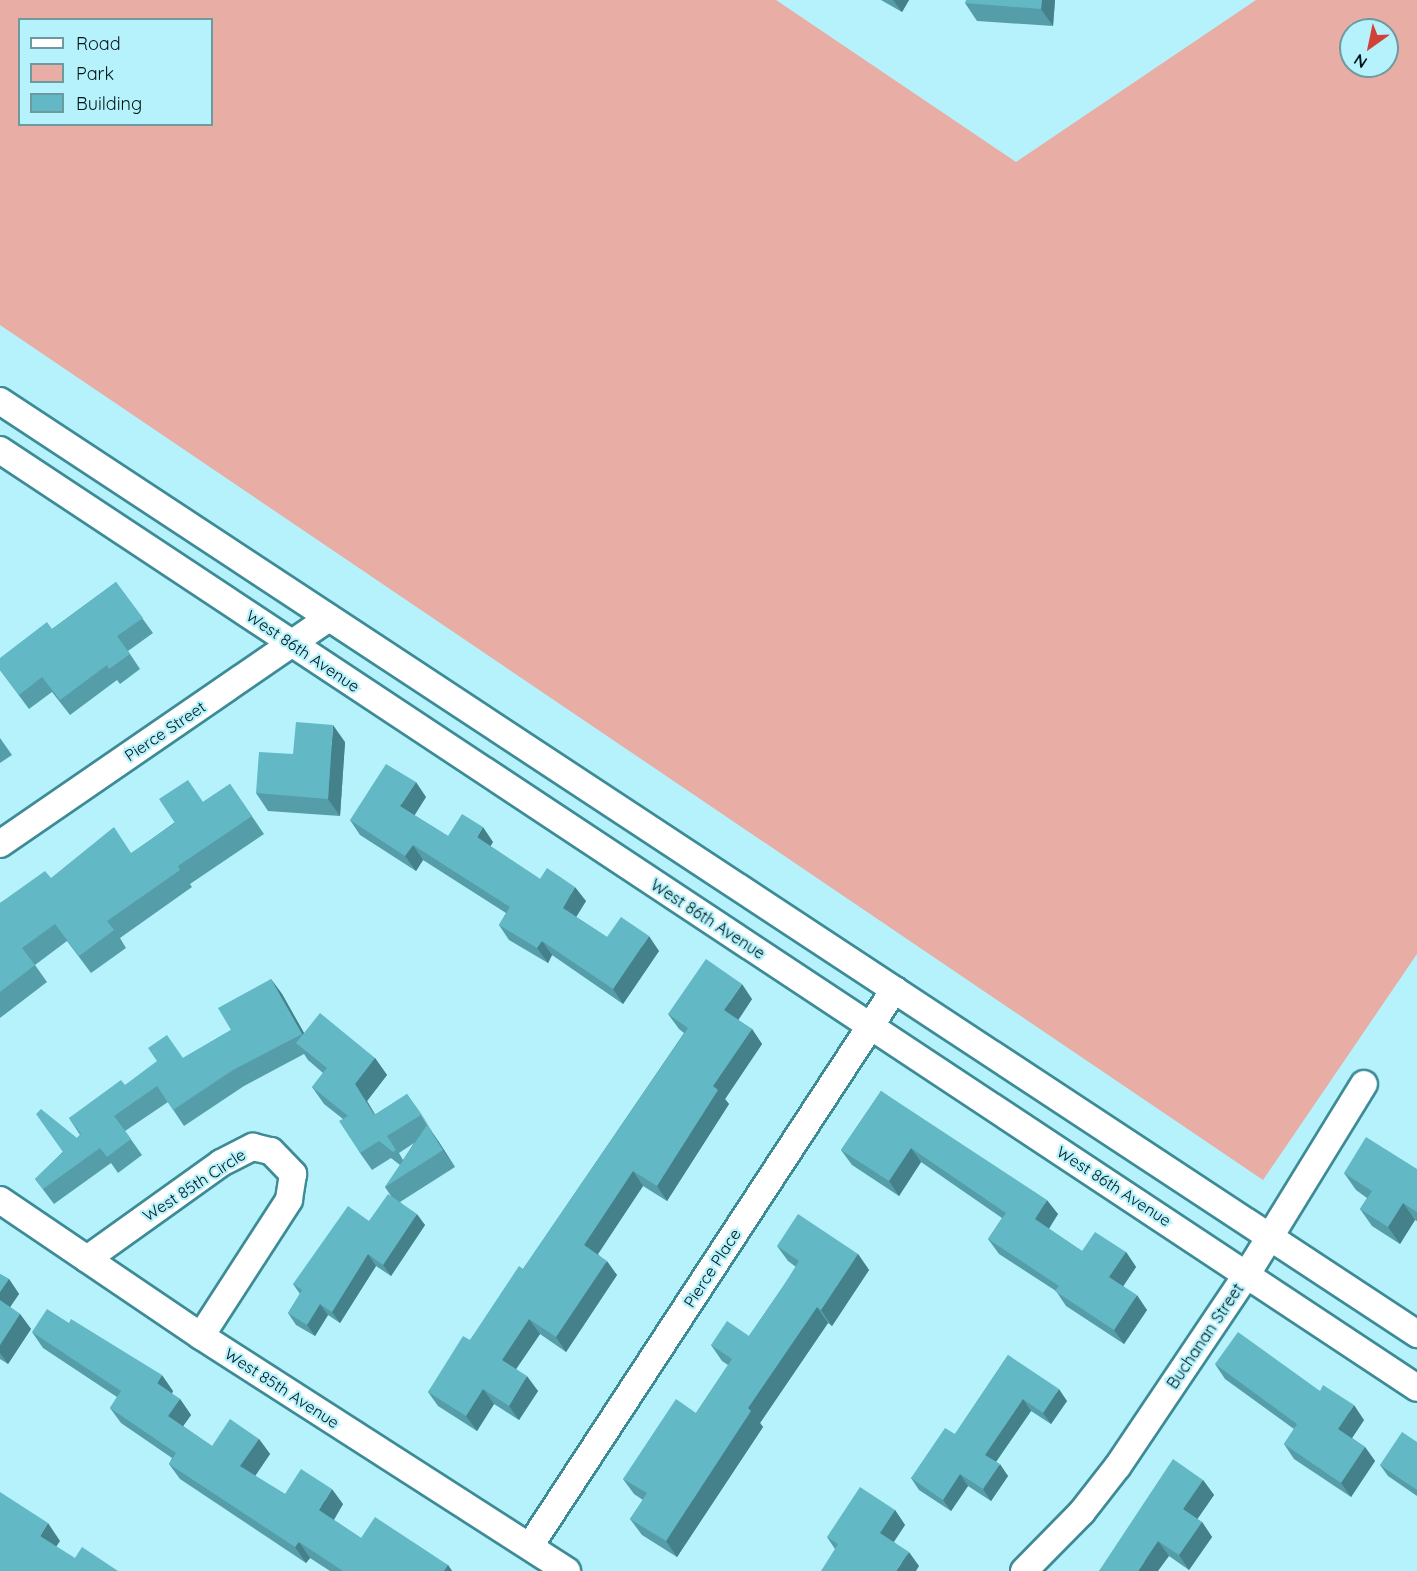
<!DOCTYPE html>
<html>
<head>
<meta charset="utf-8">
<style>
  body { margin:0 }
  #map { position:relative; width:1417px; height:1571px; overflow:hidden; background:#b5f2fc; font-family:Quicksand,sans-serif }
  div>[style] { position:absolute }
  .green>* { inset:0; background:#e8ada5 }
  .roads { filter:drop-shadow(2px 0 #3d8b97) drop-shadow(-2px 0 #3d8b97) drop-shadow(0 2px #3d8b97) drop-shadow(0 -2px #3d8b97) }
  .minor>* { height:26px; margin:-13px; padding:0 13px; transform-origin:13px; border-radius:13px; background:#fff }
  .wall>* { inset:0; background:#559ea9 }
  .shaded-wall>* { inset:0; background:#45818a }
  .building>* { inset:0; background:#63b8c5 }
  span { translate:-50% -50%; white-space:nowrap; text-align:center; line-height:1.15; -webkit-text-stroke:4.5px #b5f2fc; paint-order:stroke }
  .street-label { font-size:16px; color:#001417 }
  .legend { position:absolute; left:18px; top:18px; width:195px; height:108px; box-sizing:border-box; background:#b5f2fc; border:2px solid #6d99a0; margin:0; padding:8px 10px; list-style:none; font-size:18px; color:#001417 }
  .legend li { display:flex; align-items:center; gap:12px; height:30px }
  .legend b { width:30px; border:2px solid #6d99a0 }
  .north { position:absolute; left:1339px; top:18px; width:60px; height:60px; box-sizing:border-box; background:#b5f2fc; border:2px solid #6d99a0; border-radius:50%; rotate:213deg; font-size:16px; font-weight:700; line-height:24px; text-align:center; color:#001417 }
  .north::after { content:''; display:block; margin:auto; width:21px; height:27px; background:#d04238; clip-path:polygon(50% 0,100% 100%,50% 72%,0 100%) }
</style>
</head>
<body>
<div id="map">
  <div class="green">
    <i style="clip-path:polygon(evenodd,0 0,776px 0,1016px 162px,1256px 0,1417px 0,1417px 954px,1263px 1180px,0 325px,0 0,20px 20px,212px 20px,212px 124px,20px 124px,20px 20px,0 0,1351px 30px,1387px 30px,1387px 66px,1351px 66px,1351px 30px)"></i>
  </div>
  <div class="roads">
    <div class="minor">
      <i style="left:0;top:401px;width:1697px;rotate:33.36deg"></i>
      <i style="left:0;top:450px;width:1699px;rotate:33.5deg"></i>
      <i style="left:0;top:844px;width:399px;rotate:-34.5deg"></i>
      <i style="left:0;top:1200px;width:243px;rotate:34.1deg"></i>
      <i style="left:201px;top:1336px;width:435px;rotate:32.7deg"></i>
      <i style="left:87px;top:1259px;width:165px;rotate:-35.6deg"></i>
      <i style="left:221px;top:1163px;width:36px;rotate:-27deg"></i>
      <i style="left:253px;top:1147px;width:18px;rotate:13deg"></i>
      <i style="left:271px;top:1151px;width:32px;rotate:46deg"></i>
      <i style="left:293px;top:1174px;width:26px;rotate:99deg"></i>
      <i style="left:289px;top:1200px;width:162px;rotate:122.9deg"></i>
      <i style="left:530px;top:1546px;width:665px;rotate:-56.79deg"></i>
      <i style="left:1024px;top:1571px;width:83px;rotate:-45.5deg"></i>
      <i style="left:1082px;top:1512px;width:58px;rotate:-52deg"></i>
      <i style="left:1118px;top:1466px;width:231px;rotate:-56.1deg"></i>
      <i style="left:1247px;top:1274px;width:223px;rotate:-58.4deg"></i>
    </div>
  </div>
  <div class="wall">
    <i style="clip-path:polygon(881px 0,909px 0,902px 12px)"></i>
    <i style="clip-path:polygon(1055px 0,1053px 26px,977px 21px,965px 3px)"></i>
    <i style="clip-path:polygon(116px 582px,153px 633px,128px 651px,140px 669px,120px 684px,117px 680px,70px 715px,52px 692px,29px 709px,0 670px,52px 629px)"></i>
    <i style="clip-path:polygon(0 738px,12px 755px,0 763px)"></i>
    <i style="clip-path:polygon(345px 742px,340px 816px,268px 811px,256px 793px,293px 754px)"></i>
    <i style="clip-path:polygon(230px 784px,264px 834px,190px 884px,192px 887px,120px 938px,126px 948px,91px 973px,67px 941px,35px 965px,47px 982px,0 1018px,0 903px,51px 878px,132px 853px,203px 802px)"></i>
    <i style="clip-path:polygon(426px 797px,414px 815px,448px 836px,493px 842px,490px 846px,540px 879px,586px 901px,576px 917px,607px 937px,659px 951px,623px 1004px,552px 955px,548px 963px,509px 940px,499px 925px,506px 913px,423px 860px,416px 871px,360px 835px,350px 820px)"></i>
    <i style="clip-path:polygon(evenodd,271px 979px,282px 994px,304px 1033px,375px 1058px,387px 1075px,367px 1101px,375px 1115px,407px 1094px,455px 1167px,400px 1202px,425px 1225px,391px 1276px,376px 1266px,340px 1323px,328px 1315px,315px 1336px,296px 1325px,288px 1313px,300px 1294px,293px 1284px,369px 1221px,391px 1196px,385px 1187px,400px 1165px,391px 1158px,372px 1170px,360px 1153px,343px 1119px,324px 1104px,312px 1087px,323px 1073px,308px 1060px,304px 1054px,244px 1086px,184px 1126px,168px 1102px,125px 1131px,142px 1155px,118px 1173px,111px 1163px,54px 1204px,35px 1179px,80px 1135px,69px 1118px,125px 1085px,183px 1058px,231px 1030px,271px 979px,414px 1143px,403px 1160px,399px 1153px,414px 1143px)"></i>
    <i style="clip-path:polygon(752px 999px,738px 1020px,752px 1029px,762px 1044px,725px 1099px,729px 1104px,667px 1201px,643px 1186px,598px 1254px,617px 1275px,566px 1352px,540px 1334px,516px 1369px,538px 1391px,519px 1420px,494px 1404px,477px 1431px,438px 1406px,428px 1392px,470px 1340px,523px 1269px,684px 1033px,679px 1029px,668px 1014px)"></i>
    <i style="clip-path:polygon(881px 1091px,1058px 1214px,1049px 1229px,1082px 1251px,1126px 1252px,1136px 1267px,1123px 1286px,1147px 1310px,1124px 1344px,1066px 1306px,1056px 1291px,999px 1254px,988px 1239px,1002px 1218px,921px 1162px,899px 1196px,852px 1165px,841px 1150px)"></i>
    <i style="clip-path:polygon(1417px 1169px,1417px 1221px,1415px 1220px,1400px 1244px,1372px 1226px,1360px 1209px,1367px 1198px,1356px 1190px,1344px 1173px)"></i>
    <i style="clip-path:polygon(777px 1246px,858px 1254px,869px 1270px,832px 1326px,828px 1323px,760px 1423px,763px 1427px,677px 1557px,642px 1535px,630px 1519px,643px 1500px,634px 1494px,623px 1479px,696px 1413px,728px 1365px,722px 1361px,711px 1345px,749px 1336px,784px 1285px,796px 1267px,788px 1261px)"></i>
    <i style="clip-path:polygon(0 1274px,9px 1279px,19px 1294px,10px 1307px,20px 1314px,31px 1329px,8px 1364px,0 1359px)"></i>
    <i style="clip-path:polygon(32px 1332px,173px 1391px,172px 1394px,180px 1399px,191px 1415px,183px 1426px,212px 1446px,259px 1439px,270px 1454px,255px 1476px,285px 1494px,343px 1504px,334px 1520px,361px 1538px,448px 1565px,452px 1571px,330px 1571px,310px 1558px,306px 1563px,180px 1479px,169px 1464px,172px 1458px,121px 1423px,110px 1408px,117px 1397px,43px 1348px)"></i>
    <i style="clip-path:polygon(1008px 1355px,1067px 1401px,1051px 1424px,1031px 1411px,996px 1462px,1008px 1476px,991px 1501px,968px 1486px,951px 1511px,919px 1490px,911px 1478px,955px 1434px)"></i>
    <i style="clip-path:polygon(1215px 1364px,1320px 1391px,1364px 1420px,1352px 1438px,1365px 1447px,1375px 1461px,1351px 1497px,1294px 1459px,1284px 1444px,1294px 1429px,1225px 1379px)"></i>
    <i style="clip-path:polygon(1417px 1442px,1417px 1496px,1388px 1476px,1380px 1465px)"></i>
    <i style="clip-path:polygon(1203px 1480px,1214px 1495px,1197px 1519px,1202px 1522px,1212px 1537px,1189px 1570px,1169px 1556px,1099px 1571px)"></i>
    <i style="clip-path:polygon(895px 1510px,905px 1525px,894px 1542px,919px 1566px,835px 1549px,827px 1537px)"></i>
  </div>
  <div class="shaded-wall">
    <i style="clip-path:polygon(893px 0,909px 0,902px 12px)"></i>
    <i style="clip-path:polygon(1042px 0,1055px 0,1053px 26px,1041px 9px)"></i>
    <i style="clip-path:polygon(333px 725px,345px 742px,340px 816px,328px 799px)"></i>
    <i style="clip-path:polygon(416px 782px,426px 797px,411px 821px,400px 806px)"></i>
    <i style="clip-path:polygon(483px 827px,493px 842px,487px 852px,477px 837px)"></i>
    <i style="clip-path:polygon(413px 845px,423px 860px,416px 871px,405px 856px)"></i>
    <i style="clip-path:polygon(575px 887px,586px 901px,573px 922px,563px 908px)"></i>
    <i style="clip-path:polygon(649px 936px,659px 951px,623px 1004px,613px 989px)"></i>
    <i style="clip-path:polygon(542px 941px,552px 955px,548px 963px,537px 948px)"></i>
    <i style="clip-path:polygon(271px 979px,282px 994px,313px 1049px,302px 1034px)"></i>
    <i style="clip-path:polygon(742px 984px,752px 999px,735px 1025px,724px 1010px)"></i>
    <i style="clip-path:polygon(752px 1029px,762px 1044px,725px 1099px,729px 1104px,667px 1201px,657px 1186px,713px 1086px)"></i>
    <i style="clip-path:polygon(375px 1058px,387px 1075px,367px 1101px,386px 1132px,355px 1084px)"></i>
    <i style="clip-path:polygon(407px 1094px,419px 1111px,433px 1132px,421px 1115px)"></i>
    <i style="clip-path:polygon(427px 1125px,439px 1142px,455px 1167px,443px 1150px)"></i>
    <i style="clip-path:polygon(911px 1148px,921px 1162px,899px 1196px,889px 1181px)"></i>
    <i style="clip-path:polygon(633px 1171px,643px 1186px,594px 1260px,584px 1245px)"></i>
    <i style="clip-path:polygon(1047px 1200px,1058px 1214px,1045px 1234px,1035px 1219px)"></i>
    <i style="clip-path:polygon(1403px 1203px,1415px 1220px,1400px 1244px,1388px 1227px)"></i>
    <i style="clip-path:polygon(417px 1214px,425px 1225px,391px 1276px,383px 1265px)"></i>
    <i style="clip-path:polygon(1126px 1252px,1136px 1267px,1120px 1291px,1109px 1277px)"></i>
    <i style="clip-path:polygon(368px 1254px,376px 1266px,340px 1323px,332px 1312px)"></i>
    <i style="clip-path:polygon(858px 1254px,869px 1270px,832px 1326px,821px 1310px)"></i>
    <i style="clip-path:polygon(607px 1261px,617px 1275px,566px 1352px,556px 1337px)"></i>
    <i style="clip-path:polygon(9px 1279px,19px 1294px,6px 1313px,0 1303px,0 1292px)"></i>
    <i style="clip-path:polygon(1137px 1295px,1147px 1310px,1124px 1344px,1114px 1330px)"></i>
    <i style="clip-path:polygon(320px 1304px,328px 1315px,315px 1336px,307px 1325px)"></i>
    <i style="clip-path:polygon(817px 1307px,828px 1323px,760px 1423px,763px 1427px,677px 1557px,666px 1541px,748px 1408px)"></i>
    <i style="clip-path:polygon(20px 1314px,31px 1329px,8px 1364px,0 1353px,0 1345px)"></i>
    <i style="clip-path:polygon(529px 1319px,540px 1334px,512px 1375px,502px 1360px)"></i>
    <i style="clip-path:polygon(162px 1375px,173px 1391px,168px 1399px,157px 1383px)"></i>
    <i style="clip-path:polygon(527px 1376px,538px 1391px,519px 1420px,509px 1406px)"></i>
    <i style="clip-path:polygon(483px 1389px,494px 1404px,477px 1431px,466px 1416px)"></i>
    <i style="clip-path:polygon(1059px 1389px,1067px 1401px,1051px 1424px,1043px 1413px)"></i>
    <i style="clip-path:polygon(180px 1399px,191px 1415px,179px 1432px,168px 1416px)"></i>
    <i style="clip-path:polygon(1023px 1399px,1031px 1411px,993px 1466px,985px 1455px)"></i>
    <i style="clip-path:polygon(1354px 1405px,1364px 1420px,1348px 1444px,1338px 1429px)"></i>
    <i style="clip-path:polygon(259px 1439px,270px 1454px,251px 1482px,240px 1466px)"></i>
    <i style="clip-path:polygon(1365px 1447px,1375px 1461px,1351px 1497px,1341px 1483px)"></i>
    <i style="clip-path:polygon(1000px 1464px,1008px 1476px,991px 1501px,983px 1489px)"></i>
    <i style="clip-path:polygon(960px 1474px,968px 1486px,951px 1511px,943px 1500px)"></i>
    <i style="clip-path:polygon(1203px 1480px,1214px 1495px,1194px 1524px,1183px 1509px)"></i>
    <i style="clip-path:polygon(332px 1489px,343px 1504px,330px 1526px,319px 1510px)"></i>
    <i style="clip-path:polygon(895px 1510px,905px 1525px,890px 1547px,880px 1533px)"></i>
    <i style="clip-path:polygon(1202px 1522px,1212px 1537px,1189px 1570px,1179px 1555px)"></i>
    <i style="clip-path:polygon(48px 1523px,60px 1541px,52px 1553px,40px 1536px)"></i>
    <i style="clip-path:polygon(1158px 1541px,1169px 1556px,1158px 1571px,1138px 1571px)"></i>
    <i style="clip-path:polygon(299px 1542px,310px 1558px,306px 1563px,295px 1547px)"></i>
    <i style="clip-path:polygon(909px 1552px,919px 1566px,916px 1571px,896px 1571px)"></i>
    <i style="clip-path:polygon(448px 1565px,452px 1571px,444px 1571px)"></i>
  </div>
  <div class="building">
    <i style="clip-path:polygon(966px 0,1042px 0,1041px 9px,965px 3px)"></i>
    <i style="clip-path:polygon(116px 582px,143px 618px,117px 636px,130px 654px,109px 669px,107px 665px,60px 700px,42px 677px,19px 695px,0 670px,0 658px,47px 622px,52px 629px)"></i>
    <i style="clip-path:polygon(296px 722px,333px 725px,328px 799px,256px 793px,259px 752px,293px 754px)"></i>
    <i style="clip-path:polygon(386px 764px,416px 782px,400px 806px,448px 836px,462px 814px,483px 827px,477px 837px,540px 879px,547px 868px,575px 887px,563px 908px,607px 937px,621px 917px,649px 936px,613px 989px,542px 941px,537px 948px,499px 925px,510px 907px,413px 845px,405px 856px,350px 820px)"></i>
    <i style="clip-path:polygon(188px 780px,203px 802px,230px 784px,252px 816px,178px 866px,180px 870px,107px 921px,114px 930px,79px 956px,55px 924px,22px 948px,35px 965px,0 992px,0 903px,45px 871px,51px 878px,114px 827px,131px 853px,175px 823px,159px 799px)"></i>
    <i style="clip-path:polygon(706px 959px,742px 984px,724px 1010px,752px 1029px,713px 1086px,718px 1090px,657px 1186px,633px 1171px,584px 1245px,607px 1261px,556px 1337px,529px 1319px,502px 1360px,527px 1376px,509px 1406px,483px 1389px,466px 1416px,428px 1392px,463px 1336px,470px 1340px,519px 1266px,523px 1269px,688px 1028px,668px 1014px)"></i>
    <i style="clip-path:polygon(271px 979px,302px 1034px,233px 1070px,173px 1110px,157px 1086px,114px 1116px,131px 1139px,107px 1157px,100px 1148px,43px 1189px,35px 1179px,63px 1152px,36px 1114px,41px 1109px,77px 1138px,81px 1134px,69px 1118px,121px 1080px,125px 1085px,157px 1061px,148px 1048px,167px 1035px,183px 1058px,231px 1030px,218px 1008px)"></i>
    <i style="clip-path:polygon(320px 1013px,375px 1058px,355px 1084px,374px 1115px,407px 1094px,421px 1115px,387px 1136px,396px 1150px,393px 1152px,379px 1141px,360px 1153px,339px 1121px,348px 1116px,312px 1087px,327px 1068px,296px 1043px)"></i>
    <i style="clip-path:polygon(881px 1091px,1047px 1200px,1035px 1219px,1082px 1251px,1095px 1232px,1126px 1252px,1109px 1277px,1137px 1295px,1114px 1330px,1055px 1291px,1059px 1286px,988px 1239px,1006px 1213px,911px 1148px,889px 1181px,841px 1150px)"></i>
    <i style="clip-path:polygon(427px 1125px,443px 1150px,385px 1187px)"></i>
    <i style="clip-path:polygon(1366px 1137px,1417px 1169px,1417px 1212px,1403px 1203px,1388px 1227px,1360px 1209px,1372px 1191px,1344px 1173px)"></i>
    <i style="clip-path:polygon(388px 1194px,417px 1214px,383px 1265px,368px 1254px,332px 1312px,320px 1304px,307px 1325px,288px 1313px,302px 1290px,293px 1284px,348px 1206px,369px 1221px)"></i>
    <i style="clip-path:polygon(798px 1214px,858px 1254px,821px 1310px,817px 1307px,748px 1408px,751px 1411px,666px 1541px,630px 1519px,647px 1493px,623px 1479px,676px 1399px,696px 1413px,732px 1359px,711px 1345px,727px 1321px,749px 1336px,784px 1285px,799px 1261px,777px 1246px)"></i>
    <i style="clip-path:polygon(0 1274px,9px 1279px,0 1292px)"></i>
    <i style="clip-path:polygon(0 1300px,20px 1314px,0 1345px)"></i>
    <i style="clip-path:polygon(47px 1309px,69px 1323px,71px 1319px,162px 1375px,157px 1383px,180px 1399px,168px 1416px,212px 1446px,230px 1419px,259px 1439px,240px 1466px,285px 1494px,301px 1469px,332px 1489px,319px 1510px,361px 1538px,375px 1517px,448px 1565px,444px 1571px,343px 1571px,299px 1542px,295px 1547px,169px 1464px,176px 1453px,110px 1408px,121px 1391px,32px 1332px)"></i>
    <i style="clip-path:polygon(1238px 1332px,1320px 1391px,1323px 1385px,1354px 1405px,1338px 1429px,1365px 1447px,1341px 1483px,1284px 1444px,1297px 1424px,1215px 1364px)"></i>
    <i style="clip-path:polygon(1008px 1355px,1059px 1389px,1043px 1413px,1023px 1399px,985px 1455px,1000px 1464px,983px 1489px,960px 1474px,943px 1500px,911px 1478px,945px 1428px,955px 1434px)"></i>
    <i style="clip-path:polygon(1402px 1432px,1417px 1442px,1417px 1490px,1380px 1465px)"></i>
    <i style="clip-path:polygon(1173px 1459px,1203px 1480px,1183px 1509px,1202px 1522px,1179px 1555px,1158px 1541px,1138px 1571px,1099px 1571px)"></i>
    <i style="clip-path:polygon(860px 1487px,895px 1510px,880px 1533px,909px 1552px,896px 1571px,821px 1571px,838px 1544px,827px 1537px)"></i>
    <i style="clip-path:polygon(0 1492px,48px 1523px,40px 1536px,75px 1558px,82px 1547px,118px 1571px,0 1571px)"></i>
  </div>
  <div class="street-label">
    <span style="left:303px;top:651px;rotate:34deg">West 86th Avenue</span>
    <span style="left:165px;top:731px;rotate:-34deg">Pierce Street</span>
    <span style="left:708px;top:919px;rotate:33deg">West 86th Avenue</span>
    <span style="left:194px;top:1185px;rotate:-33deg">West 85th Circle</span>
    <span style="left:1114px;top:1186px;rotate:33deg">West 86th Avenue</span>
    <span style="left:712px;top:1268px;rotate:-57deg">Pierce Place</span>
    <span style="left:1205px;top:1336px;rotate:-56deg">Buchanan Street</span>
    <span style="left:282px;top:1388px;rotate:33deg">West 85th Avenue</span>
  </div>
  <ul class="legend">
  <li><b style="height:8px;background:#fff"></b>Road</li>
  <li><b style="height:16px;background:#e8ada5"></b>Park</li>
  <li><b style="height:16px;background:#63b8c5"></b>Building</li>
  </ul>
  <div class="north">N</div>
</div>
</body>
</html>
